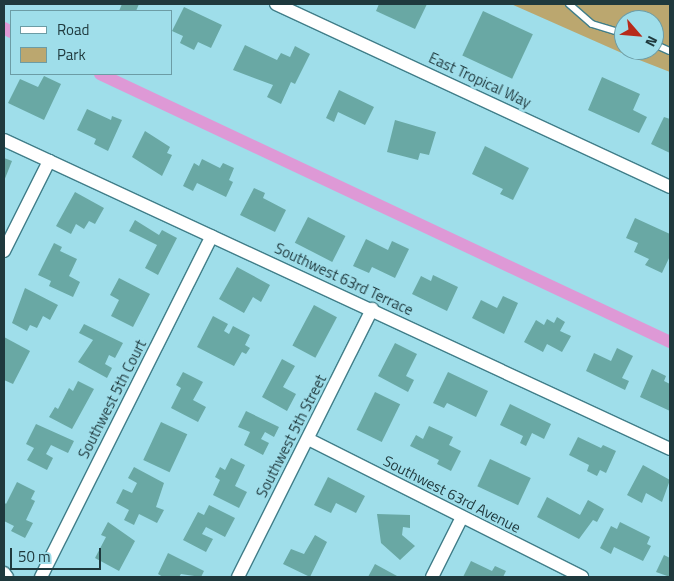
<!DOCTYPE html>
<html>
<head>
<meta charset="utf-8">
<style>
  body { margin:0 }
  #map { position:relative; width:674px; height:581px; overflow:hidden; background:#9fdeea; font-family:"Titillium Web",sans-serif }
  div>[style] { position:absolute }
  .green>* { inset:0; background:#bba76f }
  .canal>* { height:12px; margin:-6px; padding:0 6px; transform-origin:6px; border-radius:6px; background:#de99d6 }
  .building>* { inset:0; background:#69a8a4; transform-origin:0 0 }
  .roads { filter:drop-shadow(1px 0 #417e89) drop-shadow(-1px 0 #417e89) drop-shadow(0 1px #417e89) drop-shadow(0 -1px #417e89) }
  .service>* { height:6px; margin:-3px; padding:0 3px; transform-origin:3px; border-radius:3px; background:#fff }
  .minor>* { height:12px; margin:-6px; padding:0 6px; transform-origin:6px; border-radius:6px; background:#fff }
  span { translate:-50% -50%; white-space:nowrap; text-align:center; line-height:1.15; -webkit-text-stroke:5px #9fdeea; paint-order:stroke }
  .street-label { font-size:15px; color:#1f393d }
  .frame { position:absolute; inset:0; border:5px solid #1f393d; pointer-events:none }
  .legend { position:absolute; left:10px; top:10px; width:162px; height:65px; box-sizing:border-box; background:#9fdeea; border:1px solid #6c9ca5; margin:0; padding:6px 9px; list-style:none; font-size:15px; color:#1f393d }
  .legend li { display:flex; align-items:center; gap:10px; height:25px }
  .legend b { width:25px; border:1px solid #6c9ca5 }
  .north { position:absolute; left:614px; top:10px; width:50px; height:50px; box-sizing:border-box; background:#9fdeea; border:1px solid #6c9ca5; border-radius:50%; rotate:117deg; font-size:14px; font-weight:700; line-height:20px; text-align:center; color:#1f393d }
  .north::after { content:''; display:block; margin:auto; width:18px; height:22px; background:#b72a1a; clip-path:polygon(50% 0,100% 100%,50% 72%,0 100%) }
  .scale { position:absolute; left:10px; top:548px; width:91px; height:22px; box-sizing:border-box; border:2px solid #1f393d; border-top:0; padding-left:6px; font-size:15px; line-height:18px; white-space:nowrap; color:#1f393d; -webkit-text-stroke:4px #9fdeea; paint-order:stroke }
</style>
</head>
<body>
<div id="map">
  <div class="green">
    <i style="clip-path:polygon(evenodd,511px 4px,670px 4px,670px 72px,624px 54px,511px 4px,624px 20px,654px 20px,654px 50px,624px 50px,624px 20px)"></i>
  </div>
  <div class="canal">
    <i style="left:4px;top:28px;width:8px;rotate:30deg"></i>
    <i style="left:100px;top:74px;width:630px;rotate:25.18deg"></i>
  </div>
  <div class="building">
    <i style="clip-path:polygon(122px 4px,139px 4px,136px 11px,119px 11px)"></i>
    <i style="clip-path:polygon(379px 4px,427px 4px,415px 29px,376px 11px)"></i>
    <i style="clip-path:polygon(184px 7px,222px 25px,211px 48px,198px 42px,194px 50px,180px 43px,183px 36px,172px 31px)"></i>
    <i style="left:483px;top:11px;width:55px;height:49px;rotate:25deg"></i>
    <i style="clip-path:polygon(245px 45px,277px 60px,281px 53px,290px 57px,295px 46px,310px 54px,295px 84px,291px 82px,281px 104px,267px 97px,273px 85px,233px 70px)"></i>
    <i style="clip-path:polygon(44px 76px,61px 84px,44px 120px,8px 103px,20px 79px,38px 87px)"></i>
    <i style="clip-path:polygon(602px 77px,640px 94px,633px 110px,647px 117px,639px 133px,588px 110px)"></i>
    <i style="clip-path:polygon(339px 90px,374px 107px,365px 125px,338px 112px,334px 122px,326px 118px)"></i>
    <i style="clip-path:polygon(87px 109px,111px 120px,112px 116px,122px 120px,108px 151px,94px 144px,96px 139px,77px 130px)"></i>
    <i style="clip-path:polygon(664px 117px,670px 119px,670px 153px,651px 144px)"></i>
    <i style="clip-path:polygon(395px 120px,436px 132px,429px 155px,420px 153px,418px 160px,387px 152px)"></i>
    <i style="clip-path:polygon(145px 131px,170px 147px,167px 153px,172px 155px,162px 176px,132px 157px)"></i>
    <i style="clip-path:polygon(485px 146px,529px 168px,513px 200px,500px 194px,503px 189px,472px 174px)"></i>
    <i style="clip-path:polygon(4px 158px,12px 161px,4px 181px)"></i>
    <i style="clip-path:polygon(202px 159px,220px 168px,223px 163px,234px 168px,229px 180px,233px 182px,226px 197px,197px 183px,193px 191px,183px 186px,194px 163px,199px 166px)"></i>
    <i style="clip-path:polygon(254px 188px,265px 193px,263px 198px,286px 210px,275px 232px,240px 215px)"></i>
    <i style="clip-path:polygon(75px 192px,104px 208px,95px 224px,89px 221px,84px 229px,76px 224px,71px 234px,56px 226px)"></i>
    <i style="left:308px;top:217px;width:42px;height:29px;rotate:27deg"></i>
    <i style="clip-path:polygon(635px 218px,670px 234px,670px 256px,662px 273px,645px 265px,649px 259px,634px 252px,638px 243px,626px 238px)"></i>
    <i style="clip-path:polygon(135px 220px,159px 235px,162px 230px,177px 238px,158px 275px,145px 268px,157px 245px,129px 231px)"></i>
    <i style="clip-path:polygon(366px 239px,388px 250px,392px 241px,409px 249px,395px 278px,372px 267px,369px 273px,353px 266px)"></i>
    <i style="clip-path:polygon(54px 243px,62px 247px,60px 251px,77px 259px,69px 276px,80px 282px,73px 297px,49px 286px,51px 281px,38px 275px)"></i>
    <i style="clip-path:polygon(237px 267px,270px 285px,261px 302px,253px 297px,244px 313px,219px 299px)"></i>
    <i style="clip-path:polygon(433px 275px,458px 287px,447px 311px,412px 294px,421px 276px,431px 281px)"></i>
    <i style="clip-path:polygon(119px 278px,150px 294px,133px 327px,111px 316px,119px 300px,110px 295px)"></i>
    <i style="clip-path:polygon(25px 288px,58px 305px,50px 320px,43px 316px,37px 328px,30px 325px,27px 331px,12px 323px)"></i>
    <i style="clip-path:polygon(503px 296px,518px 303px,504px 334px,472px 318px,481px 300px,497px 308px)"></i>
    <i style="left:314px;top:305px;width:26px;height:46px;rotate:28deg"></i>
    <i style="clip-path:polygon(213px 316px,228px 324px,224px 331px,229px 334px,233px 326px,250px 335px,245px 345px,250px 348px,246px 354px,242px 352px,234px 366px,197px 347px)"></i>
    <i style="clip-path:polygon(557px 317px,565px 322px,560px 331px,571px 336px,562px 352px,547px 344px,543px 352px,524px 342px,536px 320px,544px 325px,547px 319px,554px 323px)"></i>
    <i style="clip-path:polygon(84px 324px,123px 343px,115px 358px,109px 355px,105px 364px,112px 368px,107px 378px,78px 362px,93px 340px,79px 333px)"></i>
    <i style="clip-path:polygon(4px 337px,30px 351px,13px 384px,4px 380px)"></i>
    <i style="clip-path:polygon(395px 343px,417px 354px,406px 376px,414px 380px,408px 392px,378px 376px)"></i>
    <i style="clip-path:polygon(617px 348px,633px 356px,622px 378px,629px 381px,625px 390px,586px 371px,594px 353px,611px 361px)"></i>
    <i style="clip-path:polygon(282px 359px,295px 366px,283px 387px,296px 394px,287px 411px,262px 397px)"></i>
    <i style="clip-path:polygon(652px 369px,666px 376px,664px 381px,670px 384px,670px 411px,640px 397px)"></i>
    <i style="clip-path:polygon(183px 372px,203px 382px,193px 400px,206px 407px,198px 422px,171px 408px,181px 388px,176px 385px)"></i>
    <i style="clip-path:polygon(448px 372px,488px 391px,476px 417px,447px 403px,444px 408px,433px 403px)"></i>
    <i style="clip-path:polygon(78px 381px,94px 389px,72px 429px,49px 417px,55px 407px,58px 409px,69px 388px,73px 391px)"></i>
    <i style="left:375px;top:392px;width:28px;height:42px;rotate:26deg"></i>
    <i style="clip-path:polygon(510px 404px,551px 424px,544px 439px,532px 433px,526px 446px,520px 443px,523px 436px,500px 425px)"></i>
    <i style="clip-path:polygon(246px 411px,279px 427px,274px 437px,265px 432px,261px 439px,269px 443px,263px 455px,244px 445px,250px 432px,238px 427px)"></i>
    <i style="left:161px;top:422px;width:29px;height:42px;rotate:25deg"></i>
    <i style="clip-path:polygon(36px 424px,74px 441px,68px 453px,51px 445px,46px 454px,53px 458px,47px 470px,27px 460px,34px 448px,26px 444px)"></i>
    <i style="clip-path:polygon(429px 426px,453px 437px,449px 445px,461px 451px,451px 471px,437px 464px,439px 460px,410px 446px,416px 435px,423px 439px)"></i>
    <i style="clip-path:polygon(578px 437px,601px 448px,603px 445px,616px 451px,606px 473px,600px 470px,597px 476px,587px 471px,589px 465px,569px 455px)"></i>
    <i style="clip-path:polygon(231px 458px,245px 465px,235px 486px,247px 492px,239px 508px,213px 495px,220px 480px,215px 477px,220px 467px,225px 470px)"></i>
    <i style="left:490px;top:459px;width:45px;height:30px;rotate:25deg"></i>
    <i style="clip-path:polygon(643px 465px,670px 480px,662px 502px,646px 493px,642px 503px,627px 495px)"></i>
    <i style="clip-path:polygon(134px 467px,164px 483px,156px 507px,164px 510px,157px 523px,139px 514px,134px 525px,124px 520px,129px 510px,116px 503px,123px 489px,132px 493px,137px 483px,128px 478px)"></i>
    <i style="clip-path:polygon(328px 477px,365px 496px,356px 513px,336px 503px,331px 513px,314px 505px)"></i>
    <i style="clip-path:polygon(17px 482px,35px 491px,31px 499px,35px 501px,26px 520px,33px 523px,25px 538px,11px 531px,14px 526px,4px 521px,4px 502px,6px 504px)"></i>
    <i style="clip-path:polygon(547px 497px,580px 515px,588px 500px,604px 509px,597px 522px,593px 520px,579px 539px,537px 517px)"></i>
    <i style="clip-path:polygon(209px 505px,235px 518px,225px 537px,206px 527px,202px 534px,213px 539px,206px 552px,183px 540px,198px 512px,204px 515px)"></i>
    <i style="clip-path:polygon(377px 514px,410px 515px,410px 528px,403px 527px,402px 535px,415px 546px,400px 560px,381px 543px)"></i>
    <i style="clip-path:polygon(108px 522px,135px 541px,119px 571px,95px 558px,106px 537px,101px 535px)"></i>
    <i style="clip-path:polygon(620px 522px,650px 537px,647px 544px,651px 546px,643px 561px,614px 547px,611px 554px,600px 548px,611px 526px,617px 529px)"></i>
    <i style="clip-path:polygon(315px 535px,327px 542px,310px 577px,283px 564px,291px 549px,304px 554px)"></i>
    <i style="clip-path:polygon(168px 553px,204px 571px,201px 577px,181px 574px,179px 577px,163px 577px,158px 574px)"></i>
    <i style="clip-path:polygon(664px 555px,670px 558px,670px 577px,656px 572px)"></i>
    <i style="clip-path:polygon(471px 561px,492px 571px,495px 566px,506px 571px,503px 577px,463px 577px)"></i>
    <i style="clip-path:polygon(375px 564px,397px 576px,396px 577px,368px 577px)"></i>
  </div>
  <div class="roads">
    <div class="service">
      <i style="left:569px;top:4px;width:30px;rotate:41deg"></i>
      <i style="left:592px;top:24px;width:34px;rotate:17deg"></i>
      <i style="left:654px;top:44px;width:17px;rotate:24deg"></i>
    </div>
    <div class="minor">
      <i style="left:276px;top:4px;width:434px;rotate:24.9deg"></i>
      <i style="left:4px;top:140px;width:734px;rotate:24.89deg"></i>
      <i style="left:4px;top:251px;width:101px;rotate:-63.4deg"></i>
      <i style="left:308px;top:439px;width:307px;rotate:26.7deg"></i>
      <i style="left:4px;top:573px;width:5px;rotate:53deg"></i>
      <i style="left:41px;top:577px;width:381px;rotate:-63.4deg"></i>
      <i style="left:238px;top:577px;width:300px;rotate:-63.4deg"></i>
      <i style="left:432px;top:577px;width:67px;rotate:-63.4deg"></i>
    </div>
  </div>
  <div class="street-label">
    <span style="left:480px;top:80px;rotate:25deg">East Tropical Way</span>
    <span style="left:344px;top:279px;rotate:25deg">Southwest 63rd Terrace</span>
    <span style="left:112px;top:399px;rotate:-63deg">Southwest 5th Court</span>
    <span style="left:291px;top:436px;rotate:-63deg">Southwest 5th Street</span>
    <span style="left:452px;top:494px;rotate:27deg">Southwest 63rd Avenue</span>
  </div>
  <div class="frame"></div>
  <ul class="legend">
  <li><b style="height:6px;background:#fff"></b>Road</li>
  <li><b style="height:14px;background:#bba76f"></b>Park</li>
  </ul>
  <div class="north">N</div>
  <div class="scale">50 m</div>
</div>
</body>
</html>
